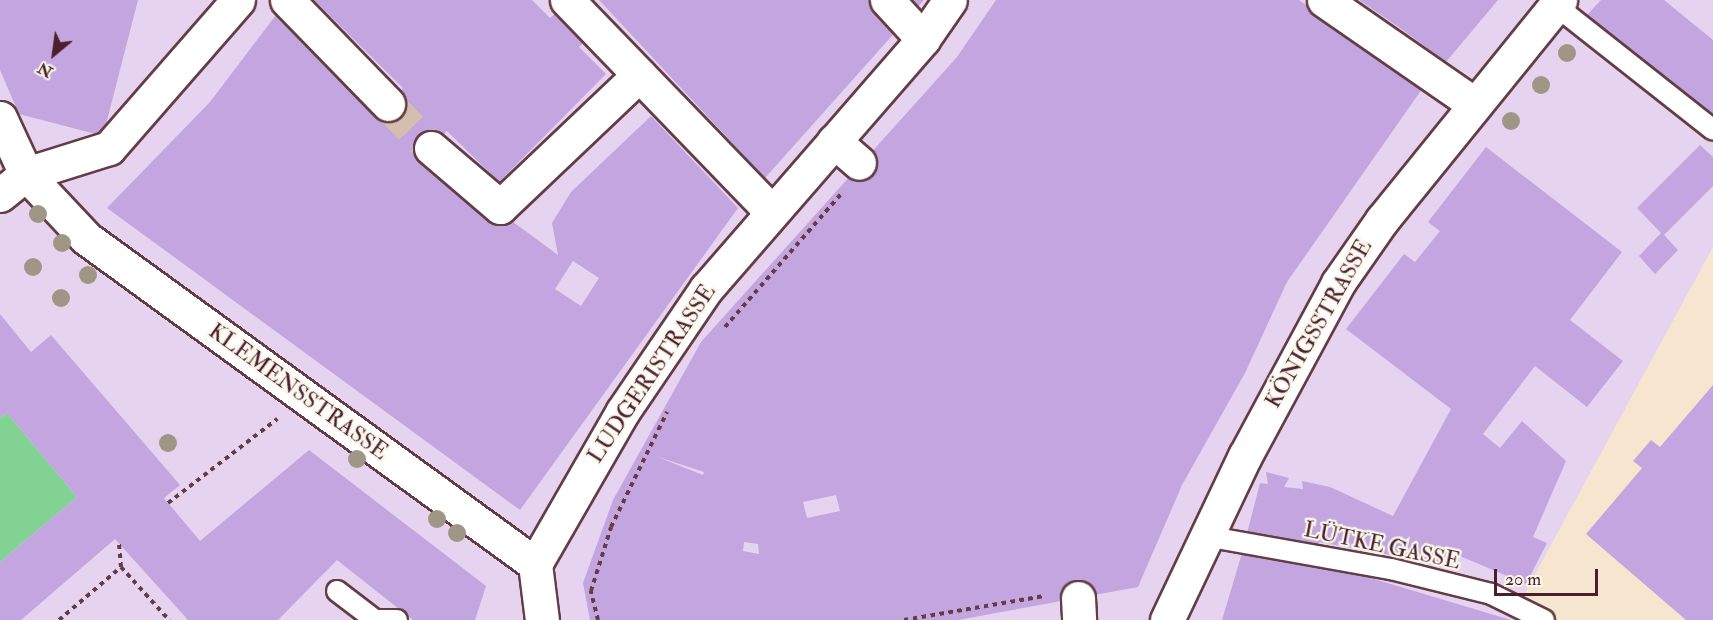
<!DOCTYPE html>
<html>
<head>
<meta charset="utf-8">
<style>
  body { margin:0 }
  #map { position:relative; width:1713px; height:620px; overflow:hidden; background:#f6e6cf; font-family:"IM FELL Double Pica",serif }
  div>[style] { position:absolute }
  .built>* { inset:0; background:#e6d3f0 }
  .green>* { inset:0; background:#81d293 }
  .building>* { inset:0; background:#c3a6df }
  .street-tunnel>* { height:33px; margin-top:-16.5px; transform-origin:0; background:repeating-linear-gradient(90deg,#d4beae 0 33px,transparent 0 49px) }
  .path>* { height:4px; margin-top:-2px; transform-origin:0; background:repeating-linear-gradient(90deg,#643d44 0 4.5px,transparent 0 9px) }
  .roads { filter:drop-shadow(2px 0 #643d44) drop-shadow(-2px 0 #643d44) drop-shadow(0 2px #643d44) drop-shadow(0 -2px #643d44) }
  .lane>* { height:20px; margin:-10px; padding:0 10px; transform-origin:10px; border-radius:10px; background:#fff }
  .street>* { height:33px; margin:-16.5px; padding:0 16.5px; transform-origin:16.5px; border-radius:16.5px; background:#fff }
  .trees>* { width:18px; height:18px; margin:-9px; border-radius:50%; background:#a09686 }
  span { translate:-50% -50%; white-space:nowrap; text-align:center; line-height:1.15; -webkit-text-stroke:4.5px #fbf7ec; paint-order:stroke }
  .street-label { font-size:22px; color:#4a1f2b }
  .north { position:absolute; left:24px; top:24px; width:60px; height:60px; -webkit-text-stroke:4px #fbf7ec; paint-order:stroke; rotate:209deg; font-size:16px; font-weight:700; line-height:24px; text-align:center; color:#4a1f2b }
  .north::after { content:''; display:block; margin:auto; width:21px; height:27px; background:#4a1f2b; clip-path:polygon(50% 0,100% 100%,50% 72%,0 100%) }
  .scale { position:absolute; left:1494px; top:569px; width:104px; height:27px; box-sizing:border-box; border:3px solid #4a1f2b; border-top:0; padding-left:8px; font-size:18px; line-height:21px; white-space:nowrap; color:#4a1f2b; -webkit-text-stroke:4px #fbf7ec; paint-order:stroke }
</style>
</head>
<body>
<div id="map">
  <div class="built">
    <i style="clip-path:polygon(0 0,1713px 0,1713px 247px,1513px 615px,1522px 620px,0 620px)"></i>
  </div>
  <div class="green">
    <i style="clip-path:polygon(7px 413px,77px 497px,0 562px,0 418px)"></i>
  </div>
  <div class="building">
    <i style="clip-path:polygon(0 0,138px 0,103px 136px,19px 114px,0 70px)"></i>
    <i style="clip-path:polygon(evenodd,314px 0,532px 0,550px 18px,556px 13px,585px 41px,579px 47px,606px 74px,499px 182px,447px 131px,423px 156px,558px 255px,552px 223px,571px 192px,651px 116px,738px 208px,520px 510px,107px 208px,210px 102px,279px 11px,380px 112px,403px 88px,314px 0,573px 261px,599px 278px,581px 306px,555px 289px,573px 261px)"></i>
    <i style="clip-path:polygon(599px 0,871px 0,898px 29px,765px 178px)"></i>
    <i style="clip-path:polygon(905px 0,924px 0,915px 10px)"></i>
    <i style="clip-path:polygon(evenodd,996px 0,1299px 0,1422px 89px,1287px 282px,1245px 373px,1182px 485px,1138px 587px,958px 620px,590px 620px,583px 583px,613px 500px,701px 342px,957px 57px,996px 0,655px 456px,704px 472px,703px 475px,655px 456px,996px 0,836px 495px,840px 511px,807px 518px,803px 502px,836px 495px,996px 0,744px 542px,758px 544px,759px 554px,743px 551px,744px 542px)"></i>
    <i style="clip-path:polygon(1359px 0,1498px 0,1446px 62px,1400px 28px,1405px 22px,1400px 28px)"></i>
    <i style="clip-path:polygon(1601px 0,1664px 0,1713px 40px,1713px 118px,1583px 19px)"></i>
    <i style="clip-path:polygon(1700px 145px,1713px 157px,1713px 186px,1664px 235px,1678px 250px,1655px 274px,1639px 256px,1661px 233px,1637px 208px)"></i>
    <i style="clip-path:polygon(1486px 147px,1622px 252px,1570px 320px,1623px 361px,1587px 407px,1535px 366px,1483px 434px,1500px 448px,1522px 421px,1566px 461px,1533px 537px,1547px 543px,1526px 584px,1448px 551px,1441px 564px,1319px 542px,1318px 548px,1246px 537px,1260px 483px,1268px 484px,1266px 472px,1289px 478px,1284px 487px,1303px 489px,1302px 481px,1330px 487px,1393px 516px,1451px 409px,1346px 329px,1404px 254px,1415px 262px,1440px 231px,1428px 222px)"></i>
    <i style="clip-path:polygon(0 314px,31px 352px,51px 335px,180px 485px,164px 498px,200px 541px,309px 450px,486px 586px,475px 620px,413px 620px,337px 560px,278px 620px,188px 620px,115px 539px,21px 620px,0 620px,0 562px,77px 497px,7px 413px,0 418px)"></i>
    <i style="clip-path:polygon(1713px 385px,1713px 620px,1686px 620px,1586px 534px,1642px 468px,1633px 461px,1651px 440px,1660px 447px)"></i>
    <i style="clip-path:polygon(1242px 553px,1364px 576px,1511px 620px,1222px 620px)"></i>
  </div>
  <div class="street-tunnel">
    <i style="left:388px;top:104px;width:62px;rotate:45.7deg"></i>
  </div>
  <div class="path">
    <i style="left:725px;top:327px;width:178px;rotate:-48.9deg"></i>
    <i style="left:168px;top:503px;width:138px;rotate:-37.6deg"></i>
    <i style="left:121px;top:567px;width:72px;rotate:47.8deg"></i>
    <i style="left:59px;top:620px;width:82px;rotate:-40.5deg"></i>
    <i style="left:121px;top:567px;width:23px;rotate:-95deg"></i>
    <i style="left:598px;top:620px;width:30px;rotate:-104deg"></i>
    <i style="left:591px;top:591px;width:67px;rotate:-72.6deg"></i>
    <i style="left:611px;top:527px;width:128px;rotate:-64deg"></i>
    <i style="left:904px;top:620px;width:142px;rotate:-9.7deg"></i>
  </div>
  <div class="roads">
    <div class="lane">
      <i style="left:1555px;top:5px;width:201px;rotate:38.3deg"></i>
      <i style="left:1205px;top:536px;width:189px;rotate:10.1deg"></i>
      <i style="left:1391px;top:569px;width:103px;rotate:14deg"></i>
      <i style="left:1491px;top:594px;width:59px;rotate:26.1deg"></i>
      <i style="left:337px;top:591px;width:48px;rotate:37.3deg"></i>
      <i style="left:375px;top:620px;width:22px"></i>
    </div>
    <div class="street">
      <i style="left:287px;top:0;width:145px;rotate:45.8deg"></i>
      <i style="left:567px;top:0;width:295px;rotate:46deg"></i>
      <i style="left:887px;top:0;width:53px;rotate:47.3deg"></i>
      <i style="left:1324px;top:0;width:183px;rotate:34.7deg"></i>
      <i style="left:0;top:118px;width:62px;rotate:65.1deg"></i>
      <i style="left:26px;top:174px;width:88px;rotate:46.8deg"></i>
      <i style="left:86px;top:238px;width:555px;rotate:35.98deg"></i>
      <i style="left:535px;top:564px;width:56px;rotate:82.9deg"></i>
      <i style="left:834px;top:141px;width:33px;rotate:41deg"></i>
      <i style="left:431px;top:148px;width:91px;rotate:40.5deg"></i>
      <i style="left:500px;top:207px;width:192px;rotate:-43.5deg"></i>
      <i style="left:0;top:195px;width:33px;rotate:-39deg"></i>
      <i style="left:26px;top:174px;width:87px;rotate:-17.4deg"></i>
      <i style="left:109px;top:148px;width:196px;rotate:-48.9deg"></i>
      <i style="left:535px;top:564px;width:177px;rotate:-60.1deg"></i>
      <i style="left:623px;top:411px;width:148px;rotate:-55.8deg"></i>
      <i style="left:706px;top:289px;width:331px;rotate:-49deg"></i>
      <i style="left:923px;top:39px;width:47px;rotate:-55.3deg"></i>
      <i style="left:1078px;top:598px;width:22px;rotate:87deg"></i>
      <i style="left:1167px;top:620px;width:182px;rotate:-64.6deg"></i>
      <i style="left:1245px;top:456px;width:196px;rotate:-61.7deg"></i>
      <i style="left:1338px;top:283px;width:77px;rotate:-55.1deg"></i>
      <i style="left:1382px;top:220px;width:283px;rotate:-51deg"></i>
    </div>
  </div>
  <div class="trees">
    <i style="left:1567px;top:53px"></i>
    <i style="left:1541px;top:85px"></i>
    <i style="left:1511px;top:121px"></i>
    <i style="left:38px;top:214px"></i>
    <i style="left:62px;top:243px"></i>
    <i style="left:33px;top:267px"></i>
    <i style="left:88px;top:275px"></i>
    <i style="left:61px;top:298px"></i>
    <i style="left:168px;top:443px"></i>
    <i style="left:357px;top:459px"></i>
    <i style="left:437px;top:519px"></i>
    <i style="left:457px;top:533px"></i>
  </div>
  <div class="street-label">
    <span style="left:1319px;top:324px;rotate:-60deg">KÖNIGSSTRASSE</span>
    <span style="left:652px;top:374px;rotate:-56deg">LUDGERISTRASSE</span>
    <span style="left:298px;top:392px;rotate:36deg">KLEMENSSTRASSE</span>
    <span style="left:1382px;top:546px;rotate:12deg">LÜTKE GASSE</span>
  </div>
  <div class="north">N</div>
  <div class="scale">20 m</div>
</div>
</body>
</html>
